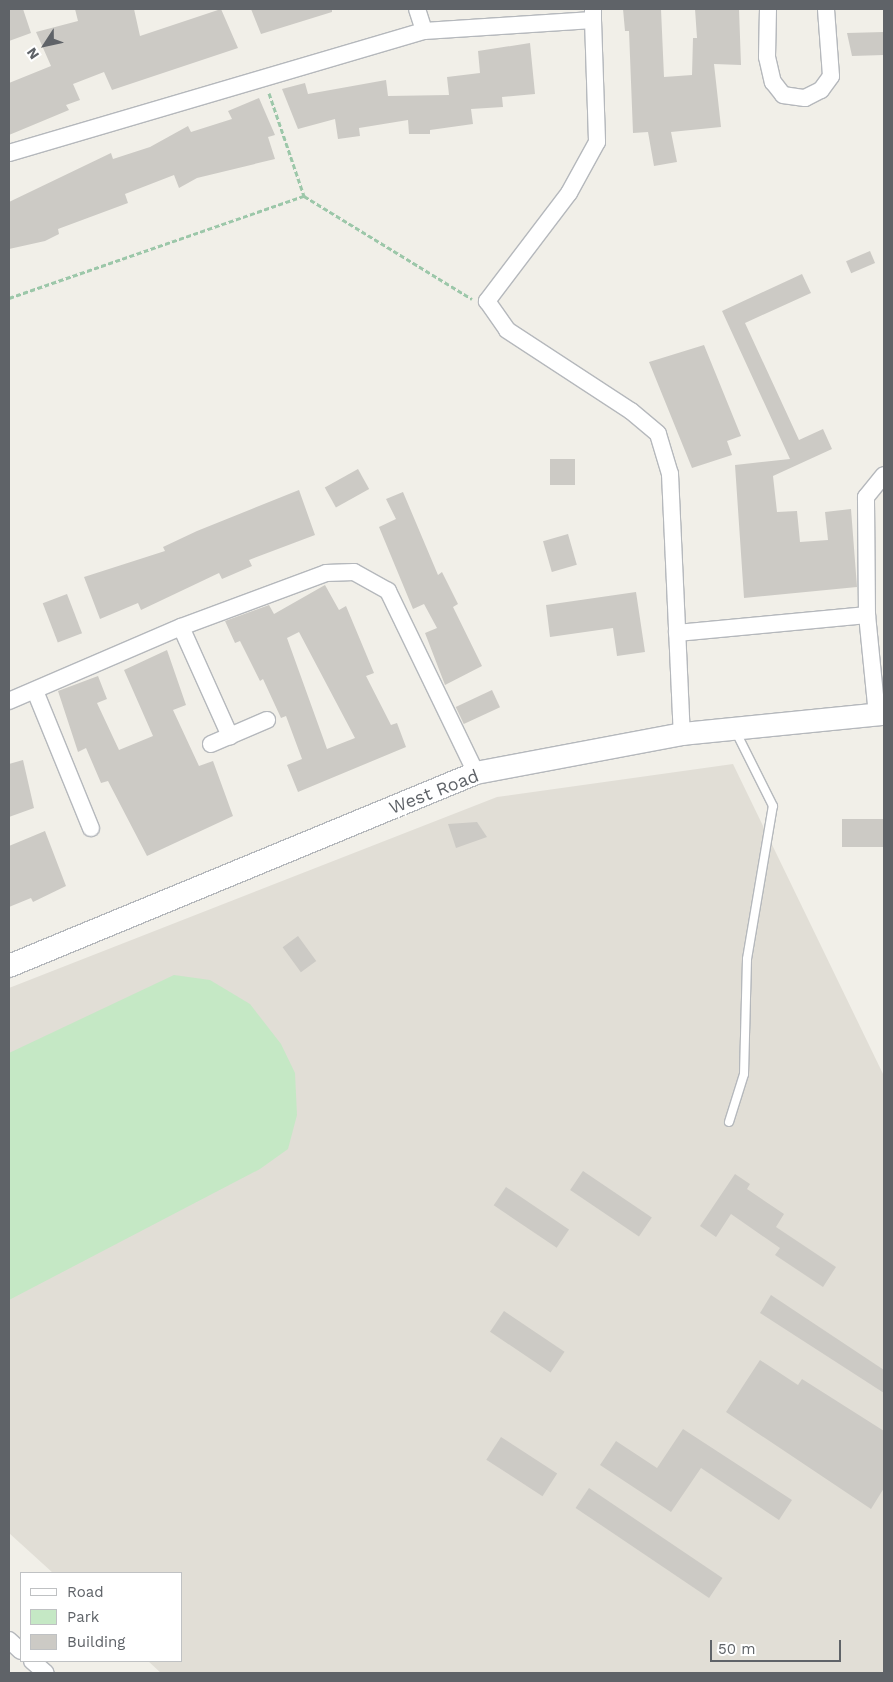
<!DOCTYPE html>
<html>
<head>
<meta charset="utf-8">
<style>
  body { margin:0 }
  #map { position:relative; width:893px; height:1682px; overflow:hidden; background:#f1efe8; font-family:"Work Sans",sans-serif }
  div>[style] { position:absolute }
  .education>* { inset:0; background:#e1ded6 }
  .green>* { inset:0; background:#c5e8c5 }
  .building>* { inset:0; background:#cccac5; transform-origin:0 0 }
  .path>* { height:3px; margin-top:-1.5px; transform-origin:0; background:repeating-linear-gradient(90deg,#9cc7a9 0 5px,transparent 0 7.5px) }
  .roads { filter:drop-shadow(1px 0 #b5b8bc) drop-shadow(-1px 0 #b5b8bc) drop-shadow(0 1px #b5b8bc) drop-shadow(0 -1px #b5b8bc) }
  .lane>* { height:8px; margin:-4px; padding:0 4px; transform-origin:4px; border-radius:4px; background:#fff }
  .street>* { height:16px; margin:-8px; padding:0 8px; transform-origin:8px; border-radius:8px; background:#fff }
  .secondary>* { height:22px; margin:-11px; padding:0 11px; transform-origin:11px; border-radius:11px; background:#fff }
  span { translate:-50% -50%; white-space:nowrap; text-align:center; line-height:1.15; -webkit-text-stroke:5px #fff; paint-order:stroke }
  .street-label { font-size:18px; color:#5f6368 }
  .frame { position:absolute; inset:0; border:10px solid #5f6368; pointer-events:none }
  .legend { position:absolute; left:20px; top:1572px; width:162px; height:90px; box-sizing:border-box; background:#fff; border:1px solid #bfc1c3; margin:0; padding:6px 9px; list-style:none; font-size:15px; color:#5f6368 }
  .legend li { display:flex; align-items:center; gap:10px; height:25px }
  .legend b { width:25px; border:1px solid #bfc1c3 }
  .north { position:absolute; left:20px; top:20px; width:50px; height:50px; -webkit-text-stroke:4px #fff; paint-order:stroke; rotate:235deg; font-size:14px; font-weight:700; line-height:20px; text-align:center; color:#5f6368 }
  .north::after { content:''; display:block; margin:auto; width:18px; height:22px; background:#5f6368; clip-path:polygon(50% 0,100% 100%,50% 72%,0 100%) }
  .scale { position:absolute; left:710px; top:1640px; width:131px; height:22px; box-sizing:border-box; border:2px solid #5f6368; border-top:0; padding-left:6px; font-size:15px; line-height:18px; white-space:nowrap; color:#5f6368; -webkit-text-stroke:4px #fff; paint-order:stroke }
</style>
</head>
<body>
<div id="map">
  <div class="education">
    <i style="clip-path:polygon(733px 764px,884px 1076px,884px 1673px,161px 1673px,148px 1661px,181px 1661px,181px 1573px,53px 1573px,9px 1533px,9px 988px,497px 797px)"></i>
  </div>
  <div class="green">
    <i style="clip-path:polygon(174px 975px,210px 980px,250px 1004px,281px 1044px,295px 1073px,297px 1115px,288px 1149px,260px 1169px,9px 1300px,9px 1053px)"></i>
  </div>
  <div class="building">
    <i style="clip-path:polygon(9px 9px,23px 9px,31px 33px,9px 41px)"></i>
    <i style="clip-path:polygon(75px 9px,134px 9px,140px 36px,221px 9px,238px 48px,112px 90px,104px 72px,73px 84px,80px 100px,66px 105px,69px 110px,9px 135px,9px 83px,51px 66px,36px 32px,78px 21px)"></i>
    <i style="clip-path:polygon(251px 9px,332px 9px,332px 12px,261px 34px)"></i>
    <i style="clip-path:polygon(623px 9px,661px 9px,664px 77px,692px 75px,693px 38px,697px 38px,695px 9px,739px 9px,741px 65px,714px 64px,721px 127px,671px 132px,677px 162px,654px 166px,648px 132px,633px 133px,629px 31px,625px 31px)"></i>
    <i style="clip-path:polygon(884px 32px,884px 55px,852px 56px,847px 33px)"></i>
    <i style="clip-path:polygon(530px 43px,535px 94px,502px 97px,503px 107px,471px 109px,473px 124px,430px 130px,430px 134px,409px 134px,408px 120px,359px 128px,360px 136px,338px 139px,335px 119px,298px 129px,282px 89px,305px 83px,308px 94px,386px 80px,388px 96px,449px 95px,447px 77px,480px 73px,478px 51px)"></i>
    <i style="clip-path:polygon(259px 98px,275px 135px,268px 137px,275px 159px,197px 178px,179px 188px,174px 175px,125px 194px,128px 203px,58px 229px,59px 234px,45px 241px,9px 249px,9px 202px,111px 153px,113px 159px,150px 147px,188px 126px,191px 132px,232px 119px,228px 111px)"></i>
    <i style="left:870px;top:251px;width:13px;height:26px;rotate:67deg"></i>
    <i style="clip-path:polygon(802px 274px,811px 293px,745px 323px,799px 440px,823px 429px,832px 449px,773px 476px,777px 512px,797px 511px,800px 542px,828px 540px,825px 512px,851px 509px,857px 587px,744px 598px,735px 465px,790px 459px,722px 311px)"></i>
    <i style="clip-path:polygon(704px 345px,741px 436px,727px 441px,732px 455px,692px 468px,649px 362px)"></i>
    <i style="left:550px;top:459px;width:25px;height:26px"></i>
    <i style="left:358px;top:469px;width:23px;height:38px;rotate:61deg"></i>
    <i style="clip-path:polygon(299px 490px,315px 535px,249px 560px,252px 566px,222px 579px,219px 573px,141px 610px,138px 603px,100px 619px,84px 577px,165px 551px,163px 547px,197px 531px)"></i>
    <i style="clip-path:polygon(403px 492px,438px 575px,442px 572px,458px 604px,453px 607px,482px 666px,445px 685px,425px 633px,437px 628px,424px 604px,413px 609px,379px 527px,396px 519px,386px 499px)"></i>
    <i style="left:568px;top:534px;width:32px;height:26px;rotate:74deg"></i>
    <i style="clip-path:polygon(evenodd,325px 585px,339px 610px,346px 606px,374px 673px,366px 676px,391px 725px,397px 723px,406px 747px,298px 792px,287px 765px,302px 759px,286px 716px,281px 718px,263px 679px,260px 681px,240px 641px,235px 643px,225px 621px,269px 605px,274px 614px,325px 585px,299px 632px,355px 738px,327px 749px,287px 638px,299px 632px)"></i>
    <i style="clip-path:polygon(636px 592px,645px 652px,617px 656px,613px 628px,550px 637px,546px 605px)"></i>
    <i style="left:67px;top:594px;width:42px;height:26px;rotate:69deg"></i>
    <i style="clip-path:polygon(167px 650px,186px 705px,173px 710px,199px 766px,213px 761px,233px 816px,147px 856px,108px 781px,101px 783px,86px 748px,78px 752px,58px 691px,98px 676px,107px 699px,97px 703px,119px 750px,153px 736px,124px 670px)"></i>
    <i style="left:492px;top:690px;width:19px;height:40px;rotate:65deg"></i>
    <i style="clip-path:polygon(23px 760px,34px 808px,9px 817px,9px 764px)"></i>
    <i style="left:884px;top:819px;width:28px;height:42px;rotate:90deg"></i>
    <i style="clip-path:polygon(477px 822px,487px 837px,456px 848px,448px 824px)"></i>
    <i style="clip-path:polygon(45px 831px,66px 886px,33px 902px,31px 898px,9px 907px,9px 846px)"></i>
    <i style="left:298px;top:936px;width:31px;height:19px;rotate:54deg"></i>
    <i style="left:583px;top:1171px;width:83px;height:23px;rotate:34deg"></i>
    <i style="clip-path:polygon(735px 1174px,750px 1184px,747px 1189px,784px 1214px,776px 1227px,836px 1267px,823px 1287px,775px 1255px,780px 1248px,731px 1214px,716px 1237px,700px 1226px)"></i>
    <i style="left:506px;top:1187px;width:76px;height:22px;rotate:34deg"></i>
    <i style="clip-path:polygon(771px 1295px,884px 1370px,884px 1393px,760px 1313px)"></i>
    <i style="left:504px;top:1311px;width:73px;height:25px;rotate:34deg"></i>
    <i style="clip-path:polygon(760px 1360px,798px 1385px,802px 1379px,884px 1431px,884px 1488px,871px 1509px,726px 1412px)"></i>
    <i style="clip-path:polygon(683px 1429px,792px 1500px,779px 1520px,701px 1468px,671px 1512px,600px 1465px,616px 1441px,657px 1468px)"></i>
    <i style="left:501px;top:1437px;width:67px;height:27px;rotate:33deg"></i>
    <i style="left:589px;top:1488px;width:161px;height:24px;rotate:34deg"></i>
  </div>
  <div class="path">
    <i style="left:269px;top:93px;width:109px;rotate:71.2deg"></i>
    <i style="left:9px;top:298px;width:312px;rotate:-19.1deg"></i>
    <i style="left:304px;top:196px;width:197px;rotate:31.5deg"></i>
  </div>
  <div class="roads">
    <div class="lane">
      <i style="left:729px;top:1122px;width:50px;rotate:-72.6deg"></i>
      <i style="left:744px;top:1074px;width:115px;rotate:-88.5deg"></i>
      <i style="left:747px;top:959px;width:155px;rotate:-80.4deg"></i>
      <i style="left:773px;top:806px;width:83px;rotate:-116.6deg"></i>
    </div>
    <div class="street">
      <i style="left:417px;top:9px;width:23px;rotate:72deg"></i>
      <i style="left:768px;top:9px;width:48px;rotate:91.2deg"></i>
      <i style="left:767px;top:57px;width:26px;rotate:77deg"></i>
      <i style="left:773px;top:82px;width:16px;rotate:52deg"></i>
      <i style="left:783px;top:95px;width:22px;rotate:8deg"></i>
      <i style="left:805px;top:98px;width:18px;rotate:-27deg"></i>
      <i style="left:821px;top:90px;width:17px;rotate:-54deg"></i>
      <i style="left:831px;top:76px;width:67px;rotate:-94.3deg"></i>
      <i style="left:593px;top:20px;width:122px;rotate:88.1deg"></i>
      <i style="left:597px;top:142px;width:58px;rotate:118.8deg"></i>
      <i style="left:569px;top:193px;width:136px;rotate:127.2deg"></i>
      <i style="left:487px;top:301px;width:35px;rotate:55deg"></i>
      <i style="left:507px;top:330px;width:148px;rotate:33.2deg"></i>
      <i style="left:631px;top:411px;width:35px;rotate:40deg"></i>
      <i style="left:658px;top:434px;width:42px;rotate:73.3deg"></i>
      <i style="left:670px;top:474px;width:260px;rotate:87.4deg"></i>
      <i style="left:9px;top:153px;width:433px;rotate:-16.4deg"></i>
      <i style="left:424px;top:31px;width:169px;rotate:-3.7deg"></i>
      <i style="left:593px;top:20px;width:11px;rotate:-90deg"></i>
      <i style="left:181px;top:627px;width:120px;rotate:65.8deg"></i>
      <i style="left:677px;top:633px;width:191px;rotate:-5.4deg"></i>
      <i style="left:35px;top:691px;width:148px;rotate:67.8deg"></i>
      <i style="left:9px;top:701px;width:187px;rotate:-23.3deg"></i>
      <i style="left:181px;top:627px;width:155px;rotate:-20.4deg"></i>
      <i style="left:326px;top:573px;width:28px;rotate:-2deg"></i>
      <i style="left:354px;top:572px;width:39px;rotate:29deg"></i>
      <i style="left:388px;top:591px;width:202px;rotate:64.2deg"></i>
      <i style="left:877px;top:715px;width:100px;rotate:-95.7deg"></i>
      <i style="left:867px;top:615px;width:118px;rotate:-90.5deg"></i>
      <i style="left:866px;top:497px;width:28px;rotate:-51deg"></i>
      <i style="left:211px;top:744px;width:61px;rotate:-23.2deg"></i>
      <i style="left:9px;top:1640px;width:16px;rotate:43deg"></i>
      <i style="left:32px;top:1661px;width:18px;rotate:41deg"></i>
    </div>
    <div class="secondary">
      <i style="left:9px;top:966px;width:505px;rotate:-22.45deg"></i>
      <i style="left:476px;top:773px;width:210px;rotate:-10.7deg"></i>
      <i style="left:682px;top:734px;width:203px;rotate:-5.7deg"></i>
    </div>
  </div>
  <div class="street-label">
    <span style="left:434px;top:792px;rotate:-21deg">West Road</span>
  </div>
  <div class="frame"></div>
  <ul class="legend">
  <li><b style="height:6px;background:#fff"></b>Road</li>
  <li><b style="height:14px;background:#c5e8c5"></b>Park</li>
  <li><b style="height:14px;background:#cccac5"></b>Building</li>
  </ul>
  <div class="north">N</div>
  <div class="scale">50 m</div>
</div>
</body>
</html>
